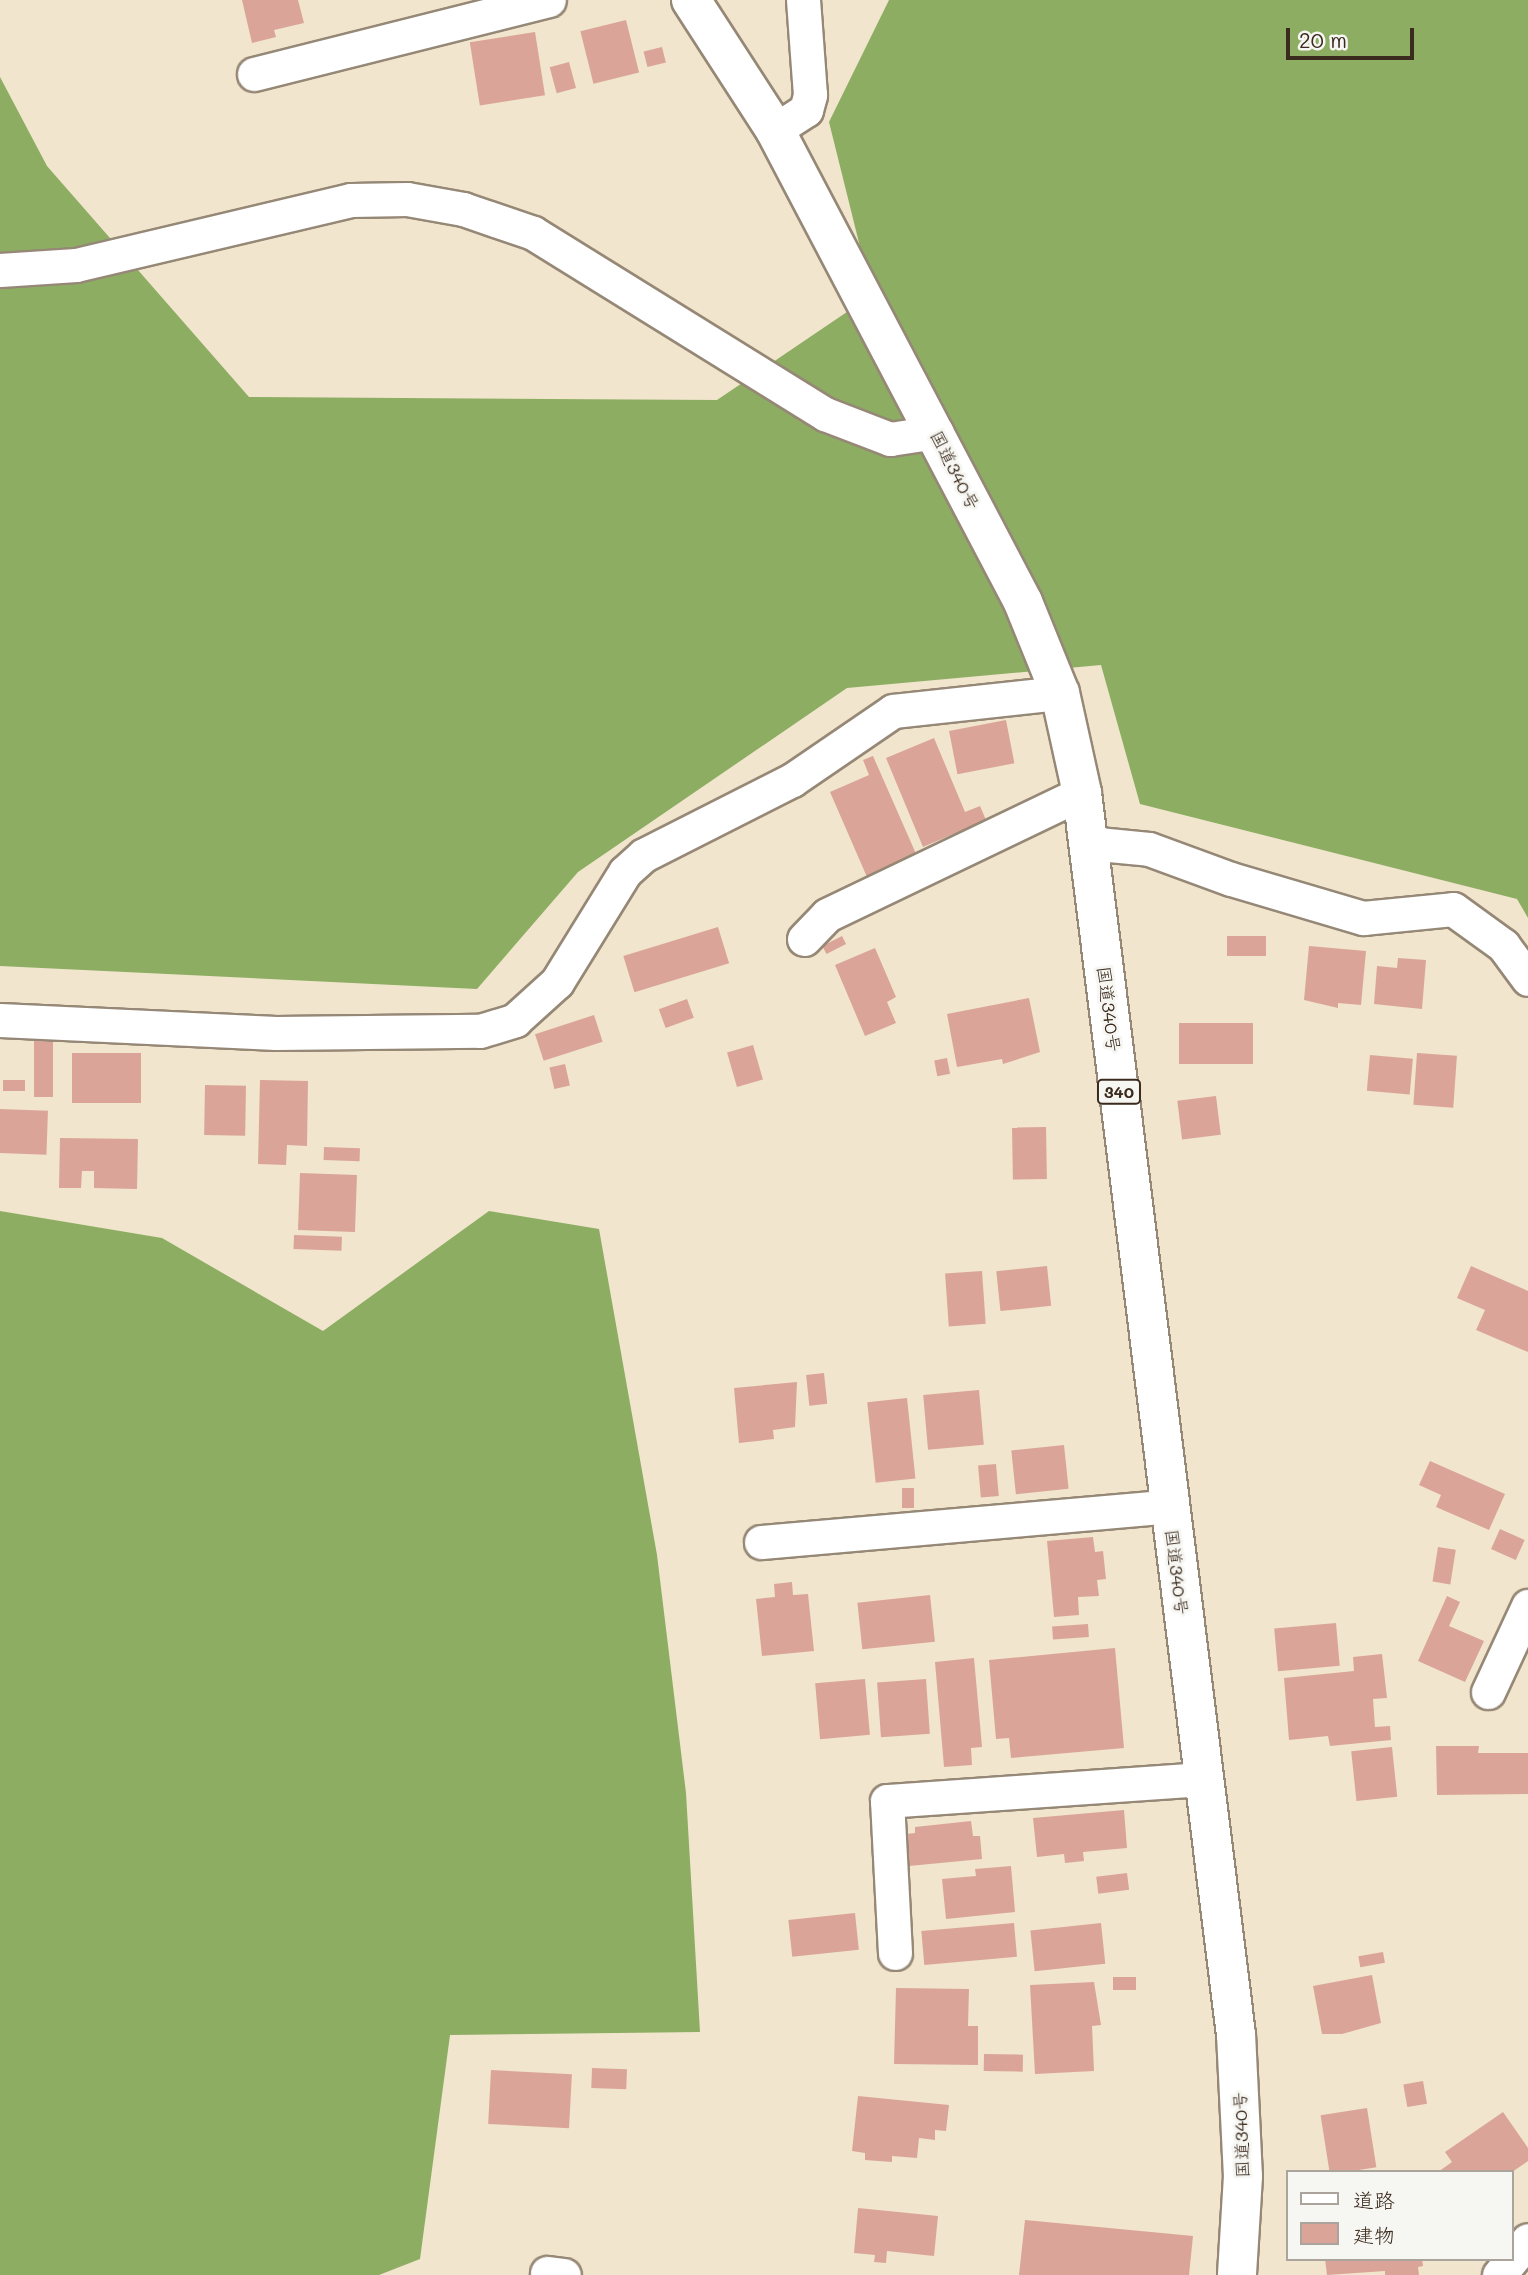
<!DOCTYPE html>
<html>
<head>
<meta charset="utf-8">
<style>
  body { margin:0 }
  #map { position:relative; width:1528px; height:2275px; overflow:hidden; background:#f1e5cd; font-family:Mali,"Klee One",sans-serif }
  div>[style] { position:absolute }
  .forest>* { inset:0; background:#8cad62 }
  .building>* { inset:0; background:#daa598; transform-origin:0 0 }
  .roads { filter:drop-shadow(2px 0 #968876) drop-shadow(-2px 0 #968876) drop-shadow(0 2px #968876) drop-shadow(0 -2px #968876) }
  .minor>* { height:33px; margin:-16.5px; padding:0 16.5px; transform-origin:16.5px; border-radius:16.5px; background:#fff }
  .trunk>* { height:38px; margin:-19px; padding:0 19px; transform-origin:19px; border-radius:19px; background:#fff }
  span { translate:-50% -50%; white-space:nowrap; text-align:center; line-height:1.15; -webkit-text-stroke:6px #f6f6f2; paint-order:stroke }
  .shield-label span { padding:2px 5px; background:#f6f6f2; border:2px solid; border-radius:5px; -webkit-text-stroke-width:0 }
  .shield-label { font-size:16px; color:#3b2a1e; font-weight:700 }
  .street-label { font-size:18px; color:#3b2a1e }
  .legend { position:absolute; left:1286px; top:2170px; width:228px; height:91px; box-sizing:border-box; background:#f6f6f2; border:2px solid #aba49d; margin:0; padding:9px 12px; list-style:none; font-size:21px; color:#3b2a1e }
  .legend li { display:flex; align-items:center; gap:14px; height:35px }
  .legend b { width:35px; border:2px solid #aba49d }
  .scale { position:absolute; left:1286px; top:28px; width:128px; height:32px; box-sizing:border-box; border:4px solid #3b2a1e; border-top:0; padding-left:9px; font-size:21px; line-height:24px; white-space:nowrap; color:#3b2a1e; -webkit-text-stroke:5px #f6f6f2; paint-order:stroke }
</style>
</head>
<body>
<div id="map">
  <div class="forest">
    <i style="clip-path:polygon(889px 0,1528px 0,1528px 918px,1517px 899px,1140px 804px,1101px 665px,847px 688px,578px 872px,477px 989px,0 966px,0 77px,47px 166px,249px 397px,717px 400px,872px 295px,829px 122px)"></i>
    <i style="clip-path:polygon(0 1211px,162px 1238px,323px 1331px,489px 1211px,599px 1229px,657px 1555px,686px 1793px,700px 2032px,450px 2035px,420px 2259px,379px 2275px,0 2275px)"></i>
  </div>
  <div class="building">
    <i style="clip-path:polygon(242px 0,298px 0,304px 23px,274px 30px,276px 37px,252px 43px)"></i>
    <i style="left:626px;top:20px;width:54px;height:47px;rotate:76deg"></i>
    <i style="left:535px;top:32px;width:64px;height:66px;rotate:81deg"></i>
    <i style="left:662px;top:47px;width:16px;height:19px;rotate:76deg"></i>
    <i style="left:569px;top:62px;width:27px;height:20px;rotate:75deg"></i>
    <i style="left:1006px;top:720px;width:44px;height:58px;rotate:79deg"></i>
    <i style="clip-path:polygon(934px 738px,965px 812px,980px 806px,986px 820px,923px 847px,886px 758px)"></i>
    <i style="clip-path:polygon(873px 756px,917px 856px,867px 877px,830px 792px,869px 775px,863px 760px)"></i>
    <i style="left:718px;top:927px;width:38px;height:99px;rotate:73deg"></i>
    <i style="left:842px;top:936px;width:9px;height:22px;rotate:63deg"></i>
    <i style="left:1266px;top:936px;width:20px;height:39px;rotate:90deg"></i>
    <i style="clip-path:polygon(1309px 946px,1366px 951px,1361px 1005px,1338px 1003px,1338px 1008px,1304px 1000px)"></i>
    <i style="clip-path:polygon(875px 948px,896px 997px,887px 1002px,896px 1023px,865px 1036px,835px 965px)"></i>
    <i style="clip-path:polygon(1398px 958px,1426px 960px,1422px 1009px,1374px 1004px,1377px 966px,1397px 968px)"></i>
    <i style="clip-path:polygon(1029px 998px,1040px 1052px,1003px 1064px,1002px 1059px,957px 1067px,947px 1014px)"></i>
    <i style="left:687px;top:999px;width:20px;height:30px;rotate:70deg"></i>
    <i style="left:594px;top:1015px;width:28px;height:62px;rotate:72deg"></i>
    <i style="left:1179px;top:1023px;width:74px;height:41px"></i>
    <i style="left:34px;top:1041px;width:19px;height:56px"></i>
    <i style="left:753px;top:1045px;width:36px;height:27px;rotate:74deg"></i>
    <i style="left:72px;top:1053px;width:69px;height:50px"></i>
    <i style="left:1417px;top:1053px;width:40px;height:52px;rotate:4deg"></i>
    <i style="left:1370px;top:1055px;width:43px;height:36px;rotate:5deg"></i>
    <i style="left:947px;top:1058px;width:16px;height:13px;rotate:79deg"></i>
    <i style="left:565px;top:1064px;width:22px;height:16px;rotate:77deg"></i>
    <i style="left:3px;top:1080px;width:22px;height:11px"></i>
    <i style="clip-path:polygon(260px 1080px,308px 1081px,307px 1146px,287px 1145px,286px 1165px,258px 1164px)"></i>
    <i style="left:205px;top:1085px;width:41px;height:50px;rotate:1deg"></i>
    <i style="left:1216px;top:1096px;width:39px;height:39px;rotate:83deg"></i>
    <i style="left:0;top:1109px;width:48px;height:44px;rotate:2deg"></i>
    <i style="left:1046px;top:1127px;width:52px;height:34px;rotate:89deg"></i>
    <i style="clip-path:polygon(60px 1138px,138px 1139px,137px 1189px,94px 1188px,94px 1171px,82px 1171px,81px 1188px,59px 1188px)"></i>
    <i style="left:324px;top:1147px;width:36px;height:13px;rotate:2deg"></i>
    <i style="left:300px;top:1173px;width:57px;height:57px;rotate:2deg"></i>
    <i style="left:294px;top:1235px;width:48px;height:14px;rotate:2deg"></i>
    <i style="left:1047px;top:1266px;width:40px;height:51px;rotate:84deg"></i>
    <i style="clip-path:polygon(1471px 1266px,1528px 1291px,1528px 1352px,1476px 1330px,1485px 1310px,1457px 1298px)"></i>
    <i style="left:982px;top:1271px;width:53px;height:37px;rotate:86deg"></i>
    <i style="left:824px;top:1373px;width:31px;height:18px;rotate:84deg"></i>
    <i style="clip-path:polygon(797px 1382px,795px 1427px,773px 1430px,774px 1439px,739px 1443px,734px 1388px)"></i>
    <i style="left:979px;top:1390px;width:55px;height:56px;rotate:85deg"></i>
    <i style="left:907px;top:1398px;width:81px;height:40px;rotate:84deg"></i>
    <i style="left:1064px;top:1445px;width:44px;height:53px;rotate:84deg"></i>
    <i style="clip-path:polygon(1430px 1461px,1505px 1494px,1489px 1530px,1436px 1507px,1441px 1495px,1419px 1485px)"></i>
    <i style="left:996px;top:1464px;width:32px;height:18px;rotate:85deg"></i>
    <i style="left:902px;top:1488px;width:12px;height:20px"></i>
    <i style="left:1500px;top:1529px;width:27px;height:22px;rotate:24deg"></i>
    <i style="clip-path:polygon(1093px 1537px,1095px 1552px,1103px 1551px,1106px 1579px,1097px 1580px,1099px 1596px,1078px 1597px,1079px 1615px,1054px 1617px,1047px 1541px)"></i>
    <i style="left:1438px;top:1547px;width:18px;height:35px;rotate:9deg"></i>
    <i style="clip-path:polygon(792px 1582px,793px 1595px,808px 1594px,814px 1651px,762px 1656px,756px 1599px,775px 1597px,774px 1584px)"></i>
    <i style="left:930px;top:1595px;width:47px;height:73px;rotate:84deg"></i>
    <i style="clip-path:polygon(1447px 1596px,1460px 1602px,1449px 1626px,1484px 1641px,1465px 1682px,1418px 1661px)"></i>
    <i style="left:1336px;top:1623px;width:43px;height:62px;rotate:85deg"></i>
    <i style="left:1088px;top:1624px;width:13px;height:36px;rotate:86deg"></i>
    <i style="clip-path:polygon(1115px 1648px,1124px 1748px,1011px 1758px,1009px 1738px,996px 1739px,989px 1660px)"></i>
    <i style="clip-path:polygon(1382px 1654px,1387px 1698px,1373px 1699px,1375px 1727px,1390px 1726px,1391px 1740px,1330px 1746px,1328px 1736px,1289px 1740px,1284px 1678px,1354px 1671px,1353px 1657px)"></i>
    <i style="clip-path:polygon(974px 1658px,982px 1747px,971px 1748px,972px 1765px,944px 1767px,935px 1662px)"></i>
    <i style="left:865px;top:1679px;width:56px;height:50px;rotate:85deg"></i>
    <i style="left:926px;top:1679px;width:55px;height:49px;rotate:86deg"></i>
    <i style="clip-path:polygon(1436px 1746px,1479px 1746px,1478px 1753px,1528px 1753px,1528px 1794px,1437px 1795px)"></i>
    <i style="left:1392px;top:1747px;width:50px;height:41px;rotate:84deg"></i>
    <i style="clip-path:polygon(1124px 1810px,1127px 1848px,1083px 1852px,1084px 1861px,1065px 1863px,1064px 1854px,1037px 1857px,1033px 1818px)"></i>
    <i style="clip-path:polygon(971px 1821px,973px 1836px,980px 1836px,982px 1859px,909px 1866px,906px 1834px,915px 1833px,915px 1827px)"></i>
    <i style="clip-path:polygon(1011px 1866px,1015px 1912px,946px 1919px,942px 1879px,976px 1876px,975px 1869px)"></i>
    <i style="left:1127px;top:1873px;width:17px;height:31px;rotate:83deg"></i>
    <i style="left:855px;top:1913px;width:37px;height:67px;rotate:84deg"></i>
    <i style="left:1014px;top:1923px;width:34px;height:93px;rotate:85deg"></i>
    <i style="left:1101px;top:1923px;width:41px;height:71px;rotate:84deg"></i>
    <i style="left:1383px;top:1952px;width:11px;height:25px;rotate:80deg"></i>
    <i style="clip-path:polygon(1372px 1975px,1381px 2023px,1342px 2034px,1322px 2034px,1313px 1986px)"></i>
    <i style="left:1136px;top:1977px;width:13px;height:23px;rotate:90deg"></i>
    <i style="clip-path:polygon(1094px 1982px,1101px 2025px,1092px 2026px,1094px 2071px,1035px 2074px,1030px 1985px)"></i>
    <i style="clip-path:polygon(896px 1988px,969px 1989px,968px 2026px,978px 2026px,978px 2065px,894px 2064px)"></i>
    <i style="left:984px;top:2054px;width:39px;height:17px;rotate:1deg"></i>
    <i style="left:592px;top:2068px;width:35px;height:20px;rotate:2deg"></i>
    <i style="left:491px;top:2070px;width:81px;height:54px;rotate:3deg"></i>
    <i style="left:1423px;top:2081px;width:23px;height:20px;rotate:80deg"></i>
    <i style="clip-path:polygon(858px 2096px,949px 2105px,946px 2131px,935px 2130px,935px 2140px,919px 2138px,917px 2158px,892px 2156px,892px 2162px,865px 2160px,865px 2153px,852px 2151px)"></i>
    <i style="left:1367px;top:2108px;width:60px;height:47px;rotate:81deg"></i>
    <i style="clip-path:polygon(1503px 2112px,1528px 2148px,1528px 2161px,1512px 2172px,1438px 2172px,1452px 2162px,1445px 2152px)"></i>
    <i style="clip-path:polygon(858px 2208px,938px 2216px,934px 2256px,887px 2251px,886px 2263px,874px 2262px,875px 2255px,854px 2253px)"></i>
    <i style="clip-path:polygon(1025px 2220px,1193px 2236px,1189px 2275px,1019px 2275px)"></i>
    <i style="clip-path:polygon(1325px 2259px,1422px 2259px,1423px 2266px,1418px 2267px,1419px 2275px,1385px 2275px,1385px 2271px,1327px 2275px)"></i>
  </div>
  <div class="roads">
    <div class="minor">
      <i style="left:254px;top:74px;width:304px;rotate:-14.1deg"></i>
      <i style="left:775px;top:130px;width:37px;rotate:-33deg"></i>
      <i style="left:806px;top:110px;width:16px;rotate:-75deg"></i>
      <i style="left:810px;top:95px;width:95px;rotate:-94.2deg"></i>
      <i style="left:0;top:270px;width:76px;rotate:-3.8deg"></i>
      <i style="left:76px;top:265px;width:283px;rotate:-13.3deg"></i>
      <i style="left:351px;top:200px;width:56px;rotate:-1deg"></i>
      <i style="left:407px;top:199px;width:57px;rotate:10.1deg"></i>
      <i style="left:463px;top:209px;width:74px;rotate:18.9deg"></i>
      <i style="left:533px;top:233px;width:344px;rotate:31.8deg"></i>
      <i style="left:825px;top:414px;width:70px;rotate:21deg"></i>
      <i style="left:890px;top:439px;width:47px;rotate:-8.7deg"></i>
      <i style="left:1088px;top:843px;width:61px;rotate:5.6deg"></i>
      <i style="left:1149px;top:849px;width:87px;rotate:20.1deg"></i>
      <i style="left:1231px;top:879px;width:138px;rotate:16.5deg"></i>
      <i style="left:1363px;top:918px;width:90px;rotate:-5.7deg"></i>
      <i style="left:1453px;top:909px;width:62px;rotate:35.8deg"></i>
      <i style="left:1503px;top:945px;width:42px;rotate:53.7deg"></i>
      <i style="left:804px;top:939px;width:33px;rotate:-46deg"></i>
      <i style="left:827px;top:915px;width:283px;rotate:-25.6deg"></i>
      <i style="left:0;top:1020px;width:276px;rotate:2.7deg"></i>
      <i style="left:276px;top:1033px;width:204px;rotate:-0.6deg"></i>
      <i style="left:480px;top:1031px;width:37px;rotate:-17deg"></i>
      <i style="left:515px;top:1020px;width:57px;rotate:-42.1deg"></i>
      <i style="left:557px;top:982px;width:129px;rotate:-58.3deg"></i>
      <i style="left:625px;top:872px;width:25px;rotate:-42deg"></i>
      <i style="left:644px;top:855px;width:166px;rotate:-26.9deg"></i>
      <i style="left:792px;top:780px;width:122px;rotate:-34.3deg"></i>
      <i style="left:893px;top:711px;width:168px;rotate:-6.2deg"></i>
      <i style="left:761px;top:1542px;width:410px;rotate:-5deg"></i>
      <i style="left:1488px;top:1692px;width:95px;rotate:-65.1deg"></i>
      <i style="left:895px;top:1953px;width:152px;rotate:-93deg"></i>
      <i style="left:887px;top:1801px;width:318px;rotate:-4deg"></i>
      <i style="left:547px;top:2273px;width:17px;rotate:7deg"></i>
      <i style="left:1499px;top:2275px;width:45px;rotate:-50.4deg"></i>
    </div>
    <div class="trunk">
      <i style="left:691px;top:0;width:155px;rotate:57.1deg"></i>
      <i style="left:775px;top:130px;width:533px;rotate:62.28deg"></i>
      <i style="left:1023px;top:602px;width:98px;rotate:67.9deg"></i>
      <i style="left:1060px;top:693px;width:102px;rotate:77.6deg"></i>
      <i style="left:1082px;top:793px;width:1251px;rotate:82.93deg"></i>
      <i style="left:1236px;top:2034px;width:142px;rotate:87.2deg"></i>
      <i style="left:1243px;top:2176px;width:99px;rotate:93.5deg"></i>
    </div>
  </div>
  <div class="shield-label">
    <span style="left:1119px;top:1092px">340</span>
  </div>
  <div class="street-label">
    <span style="left:955px;top:470px;rotate:63deg">国道340号</span>
    <span style="left:1109px;top:1009px;rotate:83deg">国道340号</span>
    <span style="left:1177px;top:1572px;rotate:83deg">国道340号</span>
    <span style="left:1241px;top:2135px;rotate:-92deg">国道340号</span>
  </div>
  <ul class="legend">
  <li><b style="height:9px;background:#fff"></b>道路</li>
  <li><b style="height:19px;background:#daa598"></b>建物</li>
  </ul>
  <div class="scale">20 m</div>
</div>
</body>
</html>
